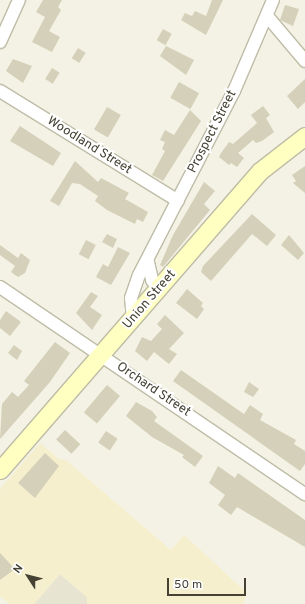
<!DOCTYPE html>
<html>
<head>
<meta charset="utf-8">
<style>
  body { margin:0 }
  #map { position:relative; width:305px; height:604px; overflow:hidden; background:#f3f2e4; font-family:Overpass,sans-serif }
  div>[style] { position:absolute }
  .residential>* { inset:0; background:#e7e5d2 }
  .commercial>* { inset:0; background:#f6efce }
  .building>* { inset:0; background:#d5d0b9; transform-origin:0 0 }
  .roads { filter:drop-shadow(1px 0 #bebca6) drop-shadow(-1px 0 #bebca6) drop-shadow(0 1px #bebca6) drop-shadow(0 -1px #bebca6) }
  .minor>* { height:12px; margin:-6px; padding:0 6px; transform-origin:6px; border-radius:6px; background:#fff }
  .secondary>* { height:17px; margin:-8.5px; padding:0 8.5px; transform-origin:8.5px; border-radius:8.5px; background:#ffffc2 }
  span { translate:-50% -50%; white-space:nowrap; text-align:center; line-height:1.15; -webkit-text-stroke:4px #fff; paint-order:stroke }
  .street-label { font-size:13px; color:#454234 }
  .north { position:absolute; left:8px; top:556px; width:40px; height:40px; -webkit-text-stroke:3px #fff; paint-order:stroke; rotate:306deg; font-size:11px; font-weight:700; line-height:16px; text-align:center; color:#454234 }
  .north::after { content:''; display:block; margin:auto; width:14px; height:18px; background:#454234; clip-path:polygon(50% 0,100% 100%,50% 72%,0 100%) }
  .scale { position:absolute; left:167px; top:578px; width:79px; height:18px; box-sizing:border-box; border:2px solid #454234; border-top:0; padding-left:5px; font-size:12px; line-height:14px; white-space:nowrap; color:#454234; -webkit-text-stroke:3px #fff; paint-order:stroke }
</style>
</head>
<body>
<div id="map">
  <div class="residential">
    <i style="clip-path:polygon(60px 574px,87px 597px,87px 604px,34px 604px)"></i>
  </div>
  <div class="commercial">
    <i style="clip-path:polygon(40px 443px,59px 459px,66px 460px,171px 550px,184px 535px,247px 593px,243px 604px,87px 604px,87px 597px,60px 574px,34px 604px,10px 604px,0 596px,0 489px)"></i>
  </div>
  <div class="building">
    <i style="clip-path:polygon(43px 0,62px 0,58px 7px,61px 10px,49px 31px,60px 37px,52px 52px,32px 42px,45px 17px,36px 12px)"></i>
    <i style="clip-path:polygon(212px 0,223px 0,206px 35px,181px 20px,185px 13px,192px 16px,195px 11px,206px 16px)"></i>
    <i style="clip-path:polygon(285px 5px,299px 9px,293px 26px,280px 20px)"></i>
    <i style="left:163px;top:29px;width:10px;height:13px;rotate:29deg"></i>
    <i style="clip-path:polygon(166px 46px,194px 60px,186px 75px,160px 56px)"></i>
    <i style="left:78px;top:48px;width:9px;height:12px;rotate:32deg"></i>
    <i style="clip-path:polygon(13px 59px,32px 66px,23px 83px,6px 71px)"></i>
    <i style="left:52px;top:68px;width:9px;height:13px;rotate:32deg"></i>
    <i style="clip-path:polygon(305px 79px,305px 102px,298px 109px,287px 96px)"></i>
    <i style="left:179px;top:82px;width:23px;height:18px;rotate:29deg"></i>
    <i style="clip-path:polygon(263px 106px,270px 115px,266px 118px,274px 132px,262px 141px,256px 143px,253px 140px,238px 153px,244px 158px,237px 167px,231px 163px,229px 165px,219px 157px,221px 153px,229px 142px,233px 144px,257px 123px,251px 115px)"></i>
    <i style="left:107px;top:107px;width:16px;height:26px;rotate:30deg"></i>
    <i style="clip-path:polygon(190px 110px,201px 121px,163px 181px,152px 175px,165px 151px,162px 149px,165px 142px,160px 140px,165px 130px,174px 135px)"></i>
    <i style="clip-path:polygon(20px 126px,61px 153px,53px 166px,10px 141px)"></i>
    <i style="clip-path:polygon(75px 161px,98px 182px,101px 178px,129px 193px,125px 199px,148px 212px,143px 222px,137px 219px,135px 224px,107px 210px,95px 201px,98px 196px,80px 184px,72px 183px,59px 206px,50px 201px)"></i>
    <i style="clip-path:polygon(305px 166px,305px 193px,293px 183px,296px 181px,292px 175px)"></i>
    <i style="clip-path:polygon(204px 182px,215px 191px,204px 204px,210px 210px,163px 267px,160px 265px,173px 235px)"></i>
    <i style="clip-path:polygon(252px 214px,276px 235px,267px 246px,252px 234px,211px 281px,201px 272px,203px 266px)"></i>
    <i style="clip-path:polygon(107px 234px,117px 239px,113px 248px,102px 242px)"></i>
    <i style="clip-path:polygon(289px 235px,304px 253px,298px 260px,281px 245px)"></i>
    <i style="left:86px;top:240px;width:11px;height:16px;rotate:27deg"></i>
    <i style="clip-path:polygon(0 245px,18px 258px,21px 253px,30px 260px,25px 273px,18px 277px,11px 272px,15px 266px,0 255px)"></i>
    <i style="clip-path:polygon(118px 247px,130px 253px,111px 285px,96px 277px,103px 264px,108px 267px)"></i>
    <i style="clip-path:polygon(187px 289px,203px 303px,201px 306px,204px 309px,197px 319px,176px 303px)"></i>
    <i style="clip-path:polygon(91px 292px,98px 296px,90px 307px,102px 315px,92px 330px,76px 313px)"></i>
    <i style="clip-path:polygon(6px 311px,21px 322px,10px 336px,0 328px,0 320px)"></i>
    <i style="clip-path:polygon(165px 315px,184px 333px,169px 349px,177px 354px,169px 364px,154px 352px,147px 361px,135px 351px,142px 337px,151px 341px,162px 329px,157px 324px)"></i>
    <i style="clip-path:polygon(55px 342px,70px 353px,50px 382px,0 439px,2px 404px,12px 392px,18px 397px,29px 385px,24px 381px)"></i>
    <i style="clip-path:polygon(14px 345px,22px 351px,17px 360px,8px 353px)"></i>
    <i style="clip-path:polygon(181px 370px,244px 414px,250px 405px,263px 414px,260px 420px,296px 440px,294px 444px,305px 451px,305px 464px,300px 471px,173px 381px)"></i>
    <i style="clip-path:polygon(249px 382px,259px 389px,253px 397px,244px 392px)"></i>
    <i style="left:107px;top:385px;width:17px;height:36px;rotate:40deg"></i>
    <i style="clip-path:polygon(136px 402px,152px 411px,157px 417px,154px 421px,203px 456px,195px 467px,182px 457px,184px 455px,152px 437px,126px 416px)"></i>
    <i style="left:65px;top:430px;width:21px;height:13px;rotate:43deg"></i>
    <i style="left:106px;top:431px;width:14px;height:14px;rotate:34deg"></i>
    <i style="clip-path:polygon(45px 453px,59px 466px,35px 498px,18px 483px)"></i>
    <i style="clip-path:polygon(218px 466px,235px 478px,238px 473px,305px 520px,305px 547px,237px 507px,231px 515px,218px 505px,225px 495px,209px 483px)"></i>
    <i style="clip-path:polygon(0 553px,15px 569px,0 580px)"></i>
  </div>
  <div class="roads">
    <div class="minor">
      <i style="left:267px;top:16px;width:59px;rotate:49.8deg"></i>
      <i style="left:0;top:42px;width:46px;rotate:-65.7deg"></i>
      <i style="left:0;top:91px;width:209px;rotate:31.7deg"></i>
      <i style="left:148px;top:262px;width:18px;rotate:77deg"></i>
      <i style="left:152px;top:280px;width:12px;rotate:55deg"></i>
      <i style="left:0;top:287px;width:369px;rotate:34.2deg"></i>
      <i style="left:133px;top:320px;width:22px;rotate:-95deg"></i>
      <i style="left:131px;top:298px;width:24px;rotate:-71deg"></i>
      <i style="left:139px;top:275px;width:207px;rotate:-62.7deg"></i>
      <i style="left:234px;top:91px;width:99px;rotate:-66.8deg"></i>
    </div>
    <div class="secondary">
      <i style="left:0;top:470px;width:396px;rotate:-49deg"></i>
      <i style="left:260px;top:171px;width:57px;rotate:-37.9deg"></i>
    </div>
  </div>
  <div class="street-label">
    <span style="left:213px;top:132px;rotate:-63deg">Prospect Street</span>
    <span style="left:89px;top:146px;rotate:32deg">Woodland Street</span>
    <span style="left:150px;top:300px;rotate:-49deg">Union Street</span>
    <span style="left:153px;top:390px;rotate:34deg">Orchard Street</span>
  </div>
  <div class="north">N</div>
  <div class="scale">50 m</div>
</div>
</body>
</html>
